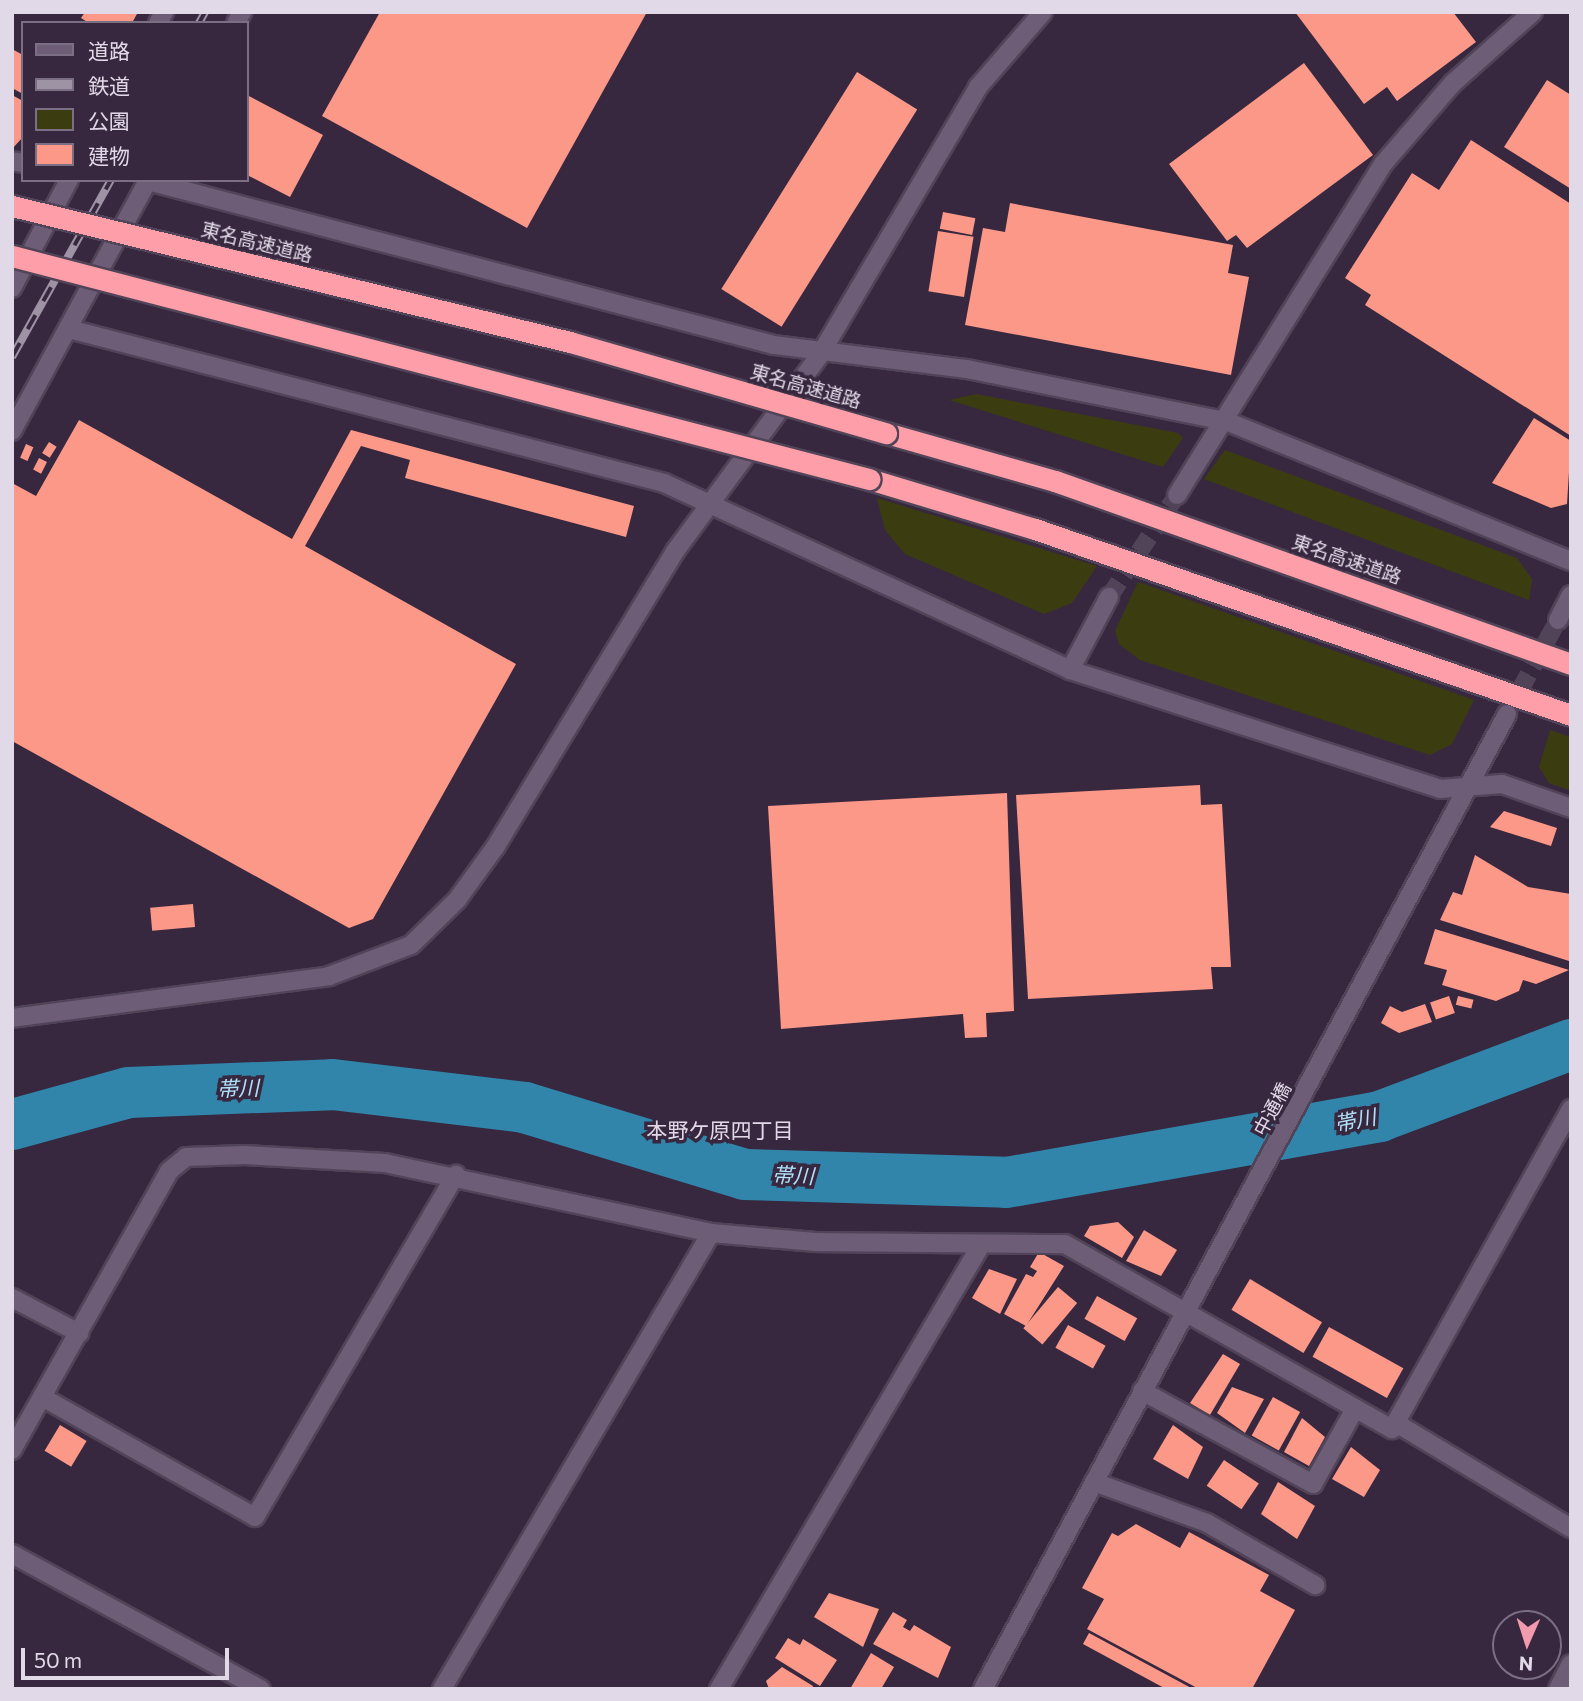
<!DOCTYPE html>
<html>
<head>
<meta charset="utf-8">
<style>
  body { margin:0 }
  #map { position:relative; width:1583px; height:1701px; overflow:hidden; background:#37283f; font-family:Commissioner,"Noto Sans JP",sans-serif }
  div>[style] { position:absolute }
  .green>* { inset:0; background:#3b3d10 }
  .river>* { height:51px; margin:-25.5px; padding:0 25.5px; transform-origin:25.5px; border-radius:25.5px; background:#3185ab }
  .building>* { inset:0; background:#fc9888; transform-origin:0 0 }
  .street-tunnel>* { height:18px; margin-top:-9px; transform-origin:0; background:repeating-linear-gradient(90deg,#514358 0 18px,transparent 0 27px) }
  .secondary-tunnel>* { height:18px; margin-top:-9px; transform-origin:0; background:repeating-linear-gradient(90deg,#514358 0 18px,transparent 0 27px) }
  .roads { filter:drop-shadow(2px 0 #514458) drop-shadow(-2px 0 #514458) drop-shadow(0 2px #514458) drop-shadow(0 -2px #514458) }
  .street>* { height:18px; margin:-9px; padding:0 9px; transform-origin:9px; border-radius:9px; background:#6d5d76 }
  .secondary>* { height:18px; margin:-9px; padding:0 9px; transform-origin:9px; border-radius:9px; background:#6d5d76 }
  .highway>* { height:21px; margin:-10.5px; padding:0 10.5px; transform-origin:10.5px; border-radius:10.5px; background:#fe9ea8 }
  .rail>* { height:8px; margin-top:-4px; transform-origin:0; background:repeating-linear-gradient(90deg,#37283f 0 16px,#9e92a5 0 32px); box-sizing:border-box; border-block:2px solid #9e92a5 }
  .bridges { filter:drop-shadow(2px 0 #514458) drop-shadow(-2px 0 #514458) drop-shadow(0 2px #514458) drop-shadow(0 -2px #514458) }
  .highway-bridge>* { height:21px; margin:-10.5px; padding:0 10.5px; transform-origin:10.5px; border-radius:10.5px; background:#fe9ea8 }
  span { translate:-50% -50%; white-space:nowrap; text-align:center; line-height:1.15; -webkit-text-stroke:7px #37283f; paint-order:stroke }
  .street-label { font-size:19px; color:#e2d9e8 }
  .water-label { font-size:21px; color:#b2e2fb; font-style:italic }
  .neighbourhood-label { font-size:21px; color:#e2d9e8 }
  .frame { position:absolute; inset:0; border:14px solid #e2d9e8; pointer-events:none }
  .legend { position:absolute; left:21px; top:21px; width:228px; height:161px; box-sizing:border-box; background:#37283f; border:2px solid #7b6f83; margin:0; padding:9px 12px; list-style:none; font-size:21px; color:#e2d9e8 }
  .legend li { display:flex; align-items:center; gap:14px; height:35px }
  .legend b { width:35px; border:2px solid #7b6f83 }
  .north { position:absolute; left:1492px; top:1610px; width:70px; height:70px; box-sizing:border-box; background:#37283f; border:2px solid #7b6f83; border-radius:50%; rotate:183deg; font-size:19px; font-weight:700; line-height:28px; text-align:center; color:#e2d9e8 }
  .north::after { content:''; display:block; margin:auto; width:24px; height:32px; background:#f29aae; clip-path:polygon(50% 0,100% 100%,50% 72%,0 100%) }
  .scale { position:absolute; left:21px; top:1648px; width:208px; height:32px; box-sizing:border-box; border:4px solid #e2d9e8; border-top:0; padding-left:9px; font-size:21px; line-height:24px; white-space:nowrap; color:#e2d9e8; -webkit-text-stroke:5px #37283f; paint-order:stroke }
</style>
</head>
<body>
<div id="map">
  <div class="green">
    <i style="clip-path:polygon(976px 394px,1178px 433px,1183px 438px,1163px 467px,949px 400px)"></i>
    <i style="clip-path:polygon(1225px 450px,1517px 558px,1532px 579px,1529px 600px,1204px 479px)"></i>
    <i style="clip-path:polygon(877px 498px,1097px 566px,1072px 603px,1044px 614px,905px 554px,885px 530px)"></i>
    <i style="clip-path:polygon(1138px 582px,1474px 700px,1452px 744px,1430px 755px,1140px 660px,1119px 644px,1115px 631px)"></i>
    <i style="clip-path:polygon(1550px 730px,1571px 737px,1571px 791px,1549px 783px,1539px 767px)"></i>
  </div>
  <div class="river">
    <i style="left:12px;top:1124px;width:120px;rotate:-15.4deg"></i>
    <i style="left:128px;top:1092px;width:204px;rotate:-2.2deg"></i>
    <i style="left:332px;top:1084px;width:193px;rotate:6.8deg"></i>
    <i style="left:524px;top:1107px;width:230px;rotate:16.9deg"></i>
    <i style="left:744px;top:1174px;width:262px;rotate:1.7deg"></i>
    <i style="left:1006px;top:1182px;width:379px;rotate:-10deg"></i>
    <i style="left:1379px;top:1116px;width:205px;rotate:-20.6deg"></i>
  </div>
  <div class="building">
    <i style="clip-path:polygon(85px 12px,138px 12px,132px 23px,89px 23px,81px 18px)"></i>
    <i style="clip-path:polygon(380px 12px,647px 12px,527px 228px,322px 116px)"></i>
    <i style="clip-path:polygon(1295px 12px,1453px 12px,1476px 42px,1397px 101px,1387px 87px,1364px 104px)"></i>
    <i style="clip-path:polygon(12px 49px,23px 55px,23px 94px,12px 88px)"></i>
    <i style="clip-path:polygon(1304px 63px,1373px 155px,1247px 248px,1236px 235px,1227px 241px,1169px 164px)"></i>
    <i style="left:857px;top:72px;width:71px;height:256px;rotate:32deg"></i>
    <i style="clip-path:polygon(1547px 80px,1571px 95px,1571px 189px,1504px 147px)"></i>
    <i style="clip-path:polygon(12px 95px,23px 101px,23px 137px,12px 149px)"></i>
    <i style="clip-path:polygon(247px 95px,323px 135px,290px 197px,247px 175px)"></i>
    <i style="clip-path:polygon(1471px 140px,1571px 204px,1571px 436px,1365px 305px,1371px 295px,1345px 278px,1412px 173px,1439px 190px)"></i>
    <i style="clip-path:polygon(1010px 203px,1233px 245px,1228px 273px,1249px 277px,1231px 375px,965px 325px,983px 228px,1005px 232px)"></i>
    <i style="left:943px;top:212px;width:33px;height:17px;rotate:11deg"></i>
    <i style="left:938px;top:231px;width:36px;height:61px;rotate:9deg"></i>
    <i style="clip-path:polygon(1534px 418px,1571px 441px,1567px 504px,1551px 508px,1492px 483px)"></i>
    <i style="clip-path:polygon(79px 420px,292px 539px,351px 430px,634px 506px,626px 537px,405px 478px,410px 460px,361px 446px,305px 546px,516px 664px,373px 919px,349px 928px,12px 741px,12px 483px,36px 496px)"></i>
    <i style="left:49px;top:442px;width:9px;height:13px;rotate:32deg"></i>
    <i style="left:26px;top:444px;width:8px;height:15px;rotate:23deg"></i>
    <i style="left:39px;top:458px;width:9px;height:13px;rotate:27deg"></i>
    <i style="clip-path:polygon(1200px 785px,1201px 805px,1222px 804px,1231px 967px,1211px 967px,1213px 989px,1028px 999px,1016px 795px)"></i>
    <i style="clip-path:polygon(1007px 793px,1014px 1011px,986px 1013px,987px 1037px,965px 1038px,963px 1014px,781px 1029px,768px 806px)"></i>
    <i style="clip-path:polygon(1504px 811px,1557px 828px,1551px 846px,1490px 827px)"></i>
    <i style="clip-path:polygon(1475px 855px,1528px 887px,1571px 894px,1569px 961px,1440px 920px,1453px 892px,1462px 895px)"></i>
    <i style="left:193px;top:904px;width:23px;height:43px;rotate:85deg"></i>
    <i style="clip-path:polygon(1435px 929px,1569px 970px,1536px 984px,1523px 980px,1519px 991px,1496px 1001px,1442px 985px,1447px 970px,1424px 964px)"></i>
    <i style="left:1449px;top:996px;width:18px;height:20px;rotate:71deg"></i>
    <i style="left:1458px;top:996px;width:16px;height:9px;rotate:14deg"></i>
    <i style="clip-path:polygon(1425px 1004px,1432px 1022px,1399px 1033px,1381px 1023px,1390px 1006px,1402px 1012px)"></i>
    <i style="clip-path:polygon(1118px 1222px,1134px 1237px,1122px 1258px,1084px 1236px,1090px 1226px)"></i>
    <i style="clip-path:polygon(1144px 1230px,1177px 1250px,1161px 1276px,1126px 1261px)"></i>
    <i style="clip-path:polygon(1039px 1252px,1064px 1266px,1026px 1326px,1004px 1314px,1026px 1274px,1033px 1277px,1037px 1271px,1030px 1267px)"></i>
    <i style="clip-path:polygon(989px 1269px,1017px 1279px,1000px 1314px,972px 1298px)"></i>
    <i style="left:1250px;top:1279px;width:84px;height:36px;rotate:31deg"></i>
    <i style="left:1058px;top:1287px;width:25px;height:54px;rotate:40deg"></i>
    <i style="left:1097px;top:1296px;width:46px;height:26px;rotate:29deg"></i>
    <i style="left:1068px;top:1325px;width:43px;height:26px;rotate:29deg"></i>
    <i style="left:1329px;top:1327px;width:85px;height:34px;rotate:29deg"></i>
    <i style="clip-path:polygon(1223px 1354px,1240px 1364px,1210px 1415px,1190px 1403px)"></i>
    <i style="clip-path:polygon(1232px 1387px,1264px 1399px,1245px 1433px,1217px 1413px)"></i>
    <i style="left:1273px;top:1397px;width:31px;height:44px;rotate:29deg"></i>
    <i style="clip-path:polygon(1302px 1418px,1325px 1437px,1309px 1466px,1284px 1452px)"></i>
    <i style="left:60px;top:1425px;width:31px;height:30px;rotate:31deg"></i>
    <i style="clip-path:polygon(1173px 1425px,1203px 1447px,1188px 1479px,1153px 1459px)"></i>
    <i style="clip-path:polygon(1351px 1447px,1380px 1470px,1364px 1497px,1332px 1479px)"></i>
    <i style="left:1224px;top:1460px;width:42px;height:31px;rotate:34deg"></i>
    <i style="clip-path:polygon(1278px 1482px,1315px 1506px,1297px 1539px,1261px 1514px)"></i>
    <i style="clip-path:polygon(1136px 1524px,1180px 1548px,1189px 1532px,1269px 1575px,1260px 1591px,1295px 1610px,1252px 1689px,1199px 1689px,1087px 1629px,1104px 1599px,1082px 1588px,1112px 1533px,1118px 1536px)"></i>
    <i style="clip-path:polygon(829px 1593px,879px 1609px,863px 1647px,814px 1617px)"></i>
    <i style="clip-path:polygon(893px 1612px,907px 1620px,903px 1627px,910px 1631px,914px 1625px,951px 1647px,938px 1678px,873px 1644px)"></i>
    <i style="clip-path:polygon(1089px 1633px,1193px 1689px,1166px 1689px,1083px 1644px)"></i>
    <i style="clip-path:polygon(788px 1638px,800px 1645px,803px 1639px,837px 1660px,820px 1686px,775px 1658px)"></i>
    <i style="clip-path:polygon(871px 1653px,894px 1667px,881px 1689px,850px 1689px)"></i>
    <i style="clip-path:polygon(782px 1667px,813px 1686px,812px 1689px,769px 1689px,766px 1681px)"></i>
  </div>
  <div class="street-tunnel">
    <i style="left:1109px;top:597px;width:123px;rotate:-56.3deg"></i>
  </div>
  <div class="secondary-tunnel">
    <i style="left:1507px;top:714px;width:107px;rotate:-61.5deg"></i>
  </div>
  <div class="roads">
    <div class="street">
      <i style="left:158px;top:23px;width:13px;rotate:-61deg"></i>
      <i style="left:12px;top:161px;width:11px;rotate:10deg"></i>
      <i style="left:148px;top:181px;width:647px;rotate:14.68deg"></i>
      <i style="left:774px;top:345px;width:194px;rotate:7.1deg"></i>
      <i style="left:967px;top:369px;width:264px;rotate:11.4deg"></i>
      <i style="left:1226px;top:421px;width:372px;rotate:22.1deg"></i>
      <i style="left:12px;top:288px;width:122px;rotate:-62.2deg"></i>
      <i style="left:69px;top:329px;width:615px;rotate:14.51deg"></i>
      <i style="left:664px;top:483px;width:447px;rotate:24.7deg"></i>
      <i style="left:1070px;top:670px;width:389px;rotate:17.8deg"></i>
      <i style="left:1440px;top:789px;width:62px;rotate:-4.6deg"></i>
      <i style="left:1502px;top:784px;width:73px;rotate:19.2deg"></i>
      <i style="left:1177px;top:495px;width:390px;rotate:-58.1deg"></i>
      <i style="left:1383px;top:164px;width:107px;rotate:-49.2deg"></i>
      <i style="left:1453px;top:83px;width:107px;rotate:-41.6deg"></i>
      <i style="left:1070px;top:670px;width:83px;rotate:-61.9deg"></i>
      <i style="left:12px;top:1298px;width:76px;rotate:27.6deg"></i>
      <i style="left:1142px;top:1391px;width:195px;rotate:28.5deg"></i>
      <i style="left:1313px;top:1484px;width:86px;rotate:-60.8deg"></i>
      <i style="left:42px;top:1397px;width:244px;rotate:29.4deg"></i>
      <i style="left:255px;top:1517px;width:397px;rotate:-59.6deg"></i>
      <i style="left:1396px;top:1423px;width:204px;rotate:31deg"></i>
      <i style="left:12px;top:1450px;width:320px;rotate:-60.6deg"></i>
      <i style="left:169px;top:1171px;width:22px;rotate:-39deg"></i>
      <i style="left:186px;top:1157px;width:59px;rotate:-1.9deg"></i>
      <i style="left:245px;top:1155px;width:140px;rotate:3.3deg"></i>
      <i style="left:385px;top:1163px;width:333px;rotate:12.1deg"></i>
      <i style="left:711px;top:1233px;width:105px;rotate:4.9deg"></i>
      <i style="left:816px;top:1242px;width:249px;rotate:0.5deg"></i>
      <i style="left:1065px;top:1244px;width:376px;rotate:29.5deg"></i>
      <i style="left:1392px;top:1429px;width:367px;rotate:-60.8deg"></i>
      <i style="left:1094px;top:1482px;width:120px;rotate:19.9deg"></i>
      <i style="left:1207px;top:1523px;width:125px;rotate:29.9deg"></i>
      <i style="left:12px;top:1554px;width:283px;rotate:28.5deg"></i>
      <i style="left:442px;top:1689px;width:529px;rotate:-59.46deg"></i>
      <i style="left:719px;top:1689px;width:516px;rotate:-59.46deg"></i>
      <i style="left:1558px;top:1689px;width:28px;rotate:-63deg"></i>
    </div>
    <div class="secondary">
      <i style="left:236px;top:23px;width:13px;rotate:-61deg"></i>
      <i style="left:12px;top:431px;width:285px;rotate:-61.5deg"></i>
      <i style="left:1558px;top:620px;width:28px;rotate:-63deg"></i>
      <i style="left:12px;top:1018px;width:320px;rotate:-7.5deg"></i>
      <i style="left:329px;top:976px;width:88px;rotate:-20.7deg"></i>
      <i style="left:411px;top:945px;width:64px;rotate:-44.4deg"></i>
      <i style="left:457px;top:900px;width:67px;rotate:-54.2deg"></i>
      <i style="left:496px;top:846px;width:346px;rotate:-58.7deg"></i>
      <i style="left:676px;top:550px;width:245px;rotate:-53.6deg"></i>
      <i style="left:821px;top:353px;width:309px;rotate:-59.4deg"></i>
      <i style="left:978px;top:87px;width:99px;rotate:-49.1deg"></i>
      <i style="left:983px;top:1689px;width:1107px;rotate:-61.74deg"></i>
    </div>
    <div class="highway">
      <i style="left:886px;top:433px;width:176px;rotate:15.9deg"></i>
      <i style="left:1055px;top:481px;width:547px;rotate:19.53deg"></i>
      <i style="left:869px;top:479px;width:173px;rotate:16.8deg"></i>
      <i style="left:1035px;top:529px;width:567px;rotate:19.14deg"></i>
    </div>
  </div>
  <div class="rail">
    <i style="left:199px;top:23px;width:13px;rotate:-61deg"></i>
    <i style="left:12px;top:357px;width:203px;rotate:-60.8deg"></i>
  </div>
  <div class="bridges">
    <div class="highway-bridge">
      <i style="left:12px;top:206px;width:574px;rotate:13.7deg"></i>
      <i style="left:570px;top:342px;width:329px;rotate:16.1deg"></i>
      <i style="left:12px;top:256px;width:886px;rotate:14.59deg"></i>
    </div>
  </div>
  <div class="street-label">
    <span style="left:257px;top:242px;rotate:14deg">東名高速道路</span>
    <span style="left:806px;top:386px;rotate:16deg">東名高速道路</span>
    <span style="left:1347px;top:559px;rotate:19deg">東名高速道路</span>
    <span style="left:1272px;top:1109px;rotate:-62deg">中通橋</span>
  </div>
  <div class="water-label">
    <span style="left:238px;top:1088px;rotate:-2deg">帯川</span>
    <span style="left:1355px;top:1120px;rotate:-11deg">帯川</span>
    <span style="left:793px;top:1175px;rotate:2deg">帯川</span>
  </div>
  <div class="neighbourhood-label">
    <span style="left:720px;top:1130px">本野ケ原四丁目</span>
  </div>
  <div class="frame"></div>
  <ul class="legend">
  <li><b style="height:9px;background:#6d5d76"></b>道路</li>
  <li><b style="height:9px;background:#9e92a5"></b>鉄道</li>
  <li><b style="height:19px;background:#3b3d10"></b>公園</li>
  <li><b style="height:19px;background:#fc9888"></b>建物</li>
  </ul>
  <div class="north">N</div>
  <div class="scale">50 m</div>
</div>
</body>
</html>
